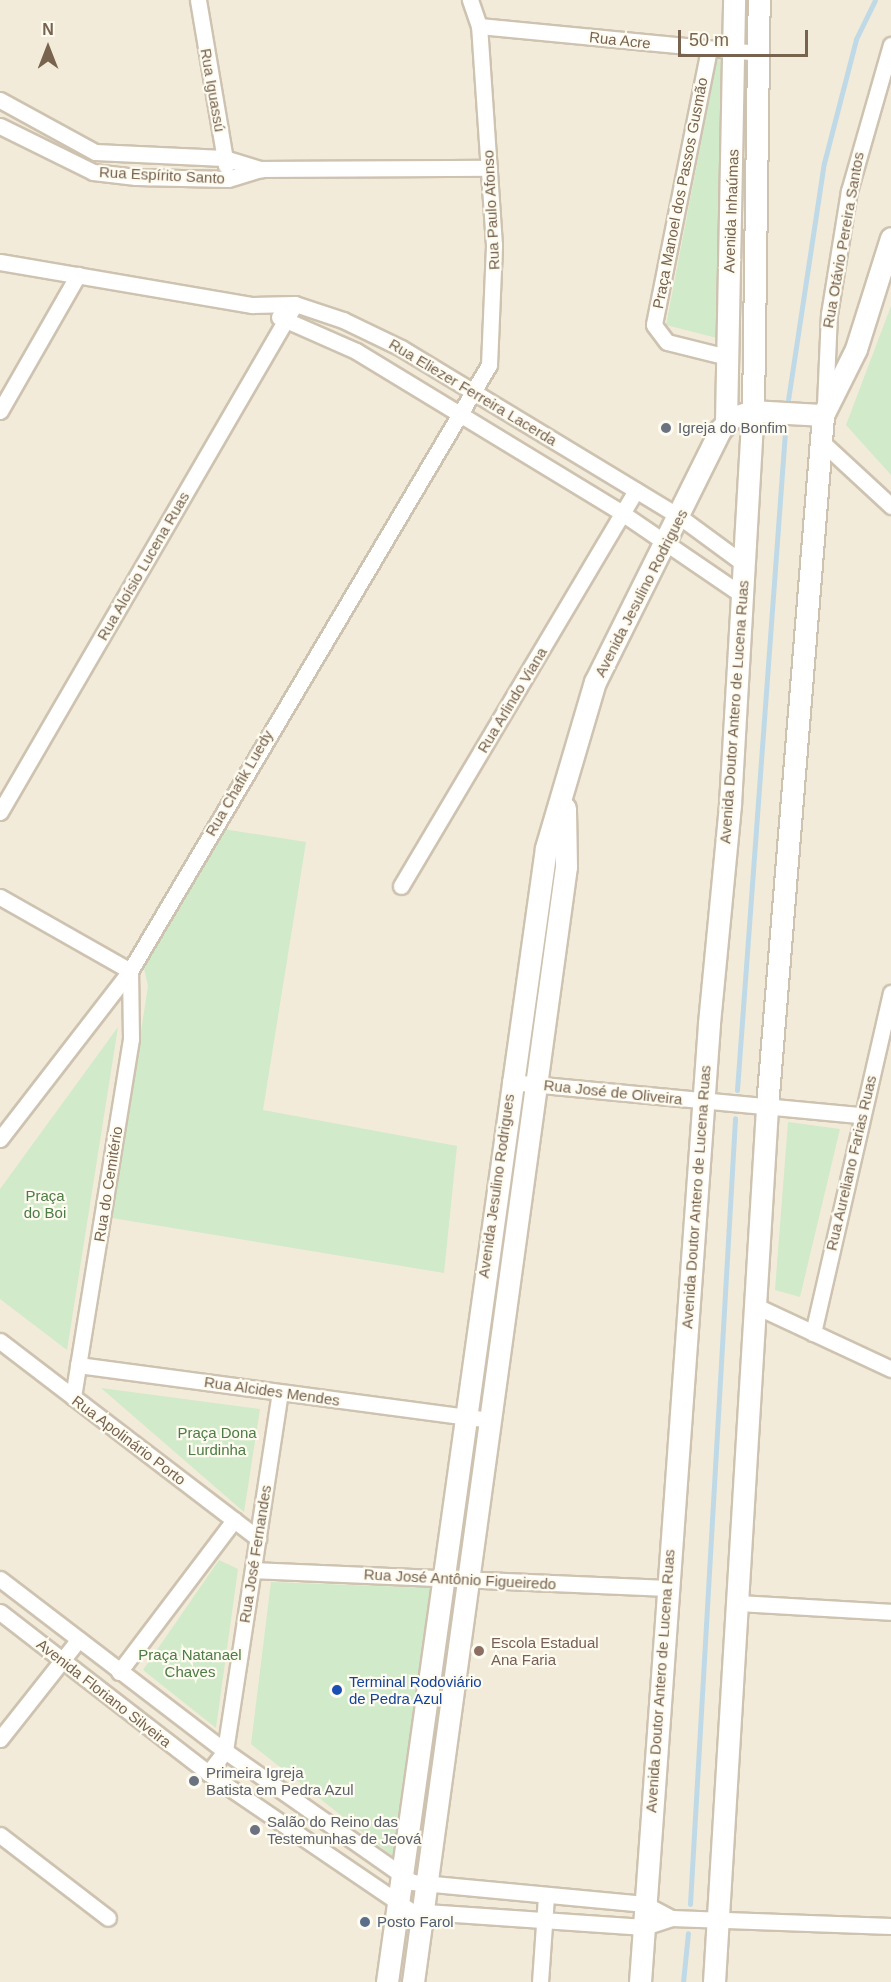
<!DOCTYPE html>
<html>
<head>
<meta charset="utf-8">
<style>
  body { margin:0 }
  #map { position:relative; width:891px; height:1982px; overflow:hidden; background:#fcf8ea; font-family:Arial,sans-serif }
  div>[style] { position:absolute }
  .residential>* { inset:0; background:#f3ebd9; transform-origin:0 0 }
  .green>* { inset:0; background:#d1eac9 }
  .stream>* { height:5px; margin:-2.5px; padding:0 2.5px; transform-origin:2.5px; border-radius:2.5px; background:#bfdae6 }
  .roads { filter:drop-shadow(2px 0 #cec2b0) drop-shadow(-2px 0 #cec2b0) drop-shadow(0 2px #cec2b0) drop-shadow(0 -2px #cec2b0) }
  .street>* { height:15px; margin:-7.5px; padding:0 7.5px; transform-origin:7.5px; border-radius:7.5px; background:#fff }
  .secondary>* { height:21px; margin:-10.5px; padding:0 10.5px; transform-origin:10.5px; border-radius:10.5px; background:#fff }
  .dots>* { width:16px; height:16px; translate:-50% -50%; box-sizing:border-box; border:3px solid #fefbf1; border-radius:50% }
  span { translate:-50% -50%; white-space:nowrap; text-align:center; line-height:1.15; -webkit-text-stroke:4.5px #fefbf1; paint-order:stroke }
  .street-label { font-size:15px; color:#77634e }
  .worship-label { font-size:15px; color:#5b616d }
  .left { translate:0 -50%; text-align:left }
  .park-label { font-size:15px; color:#4d7c46 }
  .education-label { font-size:15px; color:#785e54 }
  .transit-label { font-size:15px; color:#164399 }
  .service-label { font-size:15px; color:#4e5e75 }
  .north { position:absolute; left:18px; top:18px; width:60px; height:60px; -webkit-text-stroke:4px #fefbf1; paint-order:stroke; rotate:0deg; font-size:16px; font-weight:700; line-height:24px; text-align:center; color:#77634e }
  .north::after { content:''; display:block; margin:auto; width:21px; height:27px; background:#77634e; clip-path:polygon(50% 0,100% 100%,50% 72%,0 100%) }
  .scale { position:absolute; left:678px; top:30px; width:130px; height:27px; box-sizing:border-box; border:3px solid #77634e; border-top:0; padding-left:8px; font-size:18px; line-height:21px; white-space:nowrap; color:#77634e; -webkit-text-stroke:4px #fefbf1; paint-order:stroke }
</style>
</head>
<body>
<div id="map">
  <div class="residential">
    <i style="left:0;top:0;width:891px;height:1982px"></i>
  </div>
  <div class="green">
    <i style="clip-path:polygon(717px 60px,727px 62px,717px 338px,666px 325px)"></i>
    <i style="clip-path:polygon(891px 306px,891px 475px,846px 425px)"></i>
    <i style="clip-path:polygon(217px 828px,306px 842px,263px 1110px,457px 1146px,444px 1273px,112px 1218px,148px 986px,141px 955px)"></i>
    <i style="clip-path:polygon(118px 1027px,67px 1350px,0 1299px,0 1189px)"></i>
    <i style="clip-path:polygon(788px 1122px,840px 1129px,800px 1297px,775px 1290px)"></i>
    <i style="clip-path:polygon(101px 1388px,260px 1409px,244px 1512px)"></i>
    <i style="clip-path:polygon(219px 1560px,238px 1569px,216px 1728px,143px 1670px)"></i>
    <i style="clip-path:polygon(271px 1582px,433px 1588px,395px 1858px,251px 1744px)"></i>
  </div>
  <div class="stream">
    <i style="left:788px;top:400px;width:240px;rotate:-81.4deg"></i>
    <i style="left:824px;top:163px;width:128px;rotate:-75.5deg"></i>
    <i style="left:856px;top:39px;width:43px;rotate:-64deg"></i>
    <i style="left:737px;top:1090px;width:661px;rotate:-85.83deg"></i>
    <i style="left:690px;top:1904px;width:787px;rotate:-86.72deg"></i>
    <i style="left:683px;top:1982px;width:49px;rotate:-84.2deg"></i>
  </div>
  <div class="roads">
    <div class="street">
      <i style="left:198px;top:0;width:168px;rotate:80.4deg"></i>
      <i style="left:479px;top:26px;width:283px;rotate:5.5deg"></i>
      <i style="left:709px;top:49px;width:281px;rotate:101.3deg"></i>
      <i style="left:654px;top:325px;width:21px;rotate:53deg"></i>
      <i style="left:667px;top:342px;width:62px;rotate:14deg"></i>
      <i style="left:0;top:100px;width:108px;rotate:28.7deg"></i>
      <i style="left:95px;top:152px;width:129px;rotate:2.7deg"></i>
      <i style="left:224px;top:158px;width:39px;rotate:17deg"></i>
      <i style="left:0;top:126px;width:104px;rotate:26.3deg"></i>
      <i style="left:93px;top:172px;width:43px;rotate:6.6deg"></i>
      <i style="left:136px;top:177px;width:92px;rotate:1.2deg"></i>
      <i style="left:228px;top:179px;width:34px;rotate:-17deg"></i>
      <i style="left:261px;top:169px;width:228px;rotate:-0.3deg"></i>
      <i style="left:0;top:262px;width:256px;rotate:9.7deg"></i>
      <i style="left:252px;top:305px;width:43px;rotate:-1.3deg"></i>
      <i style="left:295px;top:304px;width:51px;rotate:18.4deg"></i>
      <i style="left:343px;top:320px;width:64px;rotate:25.8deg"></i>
      <i style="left:401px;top:348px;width:326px;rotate:31.2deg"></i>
      <i style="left:680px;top:517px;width:79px;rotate:36.3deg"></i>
      <i style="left:279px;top:317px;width:84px;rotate:23.8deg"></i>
      <i style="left:356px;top:351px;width:311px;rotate:31.3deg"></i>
      <i style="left:622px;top:513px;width:145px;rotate:34.3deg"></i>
      <i style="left:825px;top:405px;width:91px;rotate:-87.5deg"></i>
      <i style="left:829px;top:314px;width:125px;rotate:-80.8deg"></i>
      <i style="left:849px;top:191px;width:152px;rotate:-74deg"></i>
      <i style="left:0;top:411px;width:157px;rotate:-60.2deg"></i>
      <i style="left:823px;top:443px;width:93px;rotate:42.8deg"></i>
      <i style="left:0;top:812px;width:587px;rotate:-59.86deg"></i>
      <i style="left:401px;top:886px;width:460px;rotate:-59.3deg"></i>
      <i style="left:0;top:897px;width:150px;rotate:29.6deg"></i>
      <i style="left:510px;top:1082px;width:353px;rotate:5.4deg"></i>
      <i style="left:0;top:1139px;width:212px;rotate:-52.3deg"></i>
      <i style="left:130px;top:971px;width:704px;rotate:-59.36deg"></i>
      <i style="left:489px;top:365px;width:120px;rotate:-87.6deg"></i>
      <i style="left:494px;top:245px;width:220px;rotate:-93.9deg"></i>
      <i style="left:479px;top:26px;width:28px;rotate:-109deg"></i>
      <i style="left:756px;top:1306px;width:149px;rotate:25deg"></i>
      <i style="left:813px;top:1333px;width:349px;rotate:-77.1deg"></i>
      <i style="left:0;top:1341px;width:325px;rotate:37.4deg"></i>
      <i style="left:78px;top:1365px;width:415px;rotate:7.6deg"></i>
      <i style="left:73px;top:1397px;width:363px;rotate:-80.8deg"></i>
      <i style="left:131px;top:1039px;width:68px;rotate:-90.8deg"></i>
      <i style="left:253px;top:1570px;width:413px;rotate:2.5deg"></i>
      <i style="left:0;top:1579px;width:283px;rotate:37.4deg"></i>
      <i style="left:225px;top:1751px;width:228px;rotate:35deg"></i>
      <i style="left:412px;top:1882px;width:234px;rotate:5.4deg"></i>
      <i style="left:645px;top:1904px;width:30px;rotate:28deg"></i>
      <i style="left:737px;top:1603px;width:154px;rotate:3.3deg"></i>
      <i style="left:0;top:1612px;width:263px;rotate:37.7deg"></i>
      <i style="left:208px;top:1773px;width:245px;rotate:34.2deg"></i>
      <i style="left:411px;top:1911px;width:234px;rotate:3.9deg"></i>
      <i style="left:644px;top:1927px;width:28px;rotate:-18deg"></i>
      <i style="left:671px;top:1918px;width:220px;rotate:2.1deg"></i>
      <i style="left:119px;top:1672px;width:191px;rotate:-52.9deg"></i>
      <i style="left:0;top:1739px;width:127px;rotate:-51.7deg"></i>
      <i style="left:208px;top:1773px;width:28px;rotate:-52deg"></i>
      <i style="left:225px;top:1751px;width:363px;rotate:-81.3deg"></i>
      <i style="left:0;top:1835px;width:136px;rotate:37.5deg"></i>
      <i style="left:540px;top:1982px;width:86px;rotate:-86deg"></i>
    </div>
    <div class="secondary">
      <i style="left:726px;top:422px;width:422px;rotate:-88.9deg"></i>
      <i style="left:387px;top:1982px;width:1145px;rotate:-82.02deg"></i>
      <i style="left:546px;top:848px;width:173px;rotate:-73.6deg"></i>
      <i style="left:595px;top:682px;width:281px;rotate:-63.6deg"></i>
      <i style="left:720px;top:430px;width:16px;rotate:-47deg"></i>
      <i style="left:731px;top:418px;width:23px;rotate:-18deg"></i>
      <i style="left:753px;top:411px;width:70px;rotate:3.3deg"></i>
      <i style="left:413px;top:1982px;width:1125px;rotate:-82.19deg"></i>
      <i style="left:566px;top:867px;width:59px;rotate:-91deg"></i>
      <i style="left:640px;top:1982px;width:961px;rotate:-85.88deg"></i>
      <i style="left:709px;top:1023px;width:220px;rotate:-84.5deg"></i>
      <i style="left:730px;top:804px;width:394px;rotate:-86.7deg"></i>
      <i style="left:753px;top:411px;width:411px;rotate:-89.2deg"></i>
      <i style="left:714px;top:1982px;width:877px;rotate:-86.53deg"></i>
      <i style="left:767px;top:1107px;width:694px;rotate:-85.37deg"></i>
      <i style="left:823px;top:415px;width:74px;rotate:-63.4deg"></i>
      <i style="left:856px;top:349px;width:116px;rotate:-72.5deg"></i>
    </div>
  </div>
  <div class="dots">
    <i style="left:666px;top:428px;background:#6b7280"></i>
    <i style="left:479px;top:1651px;background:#8d6e63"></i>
    <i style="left:337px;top:1690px;background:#1a4fb4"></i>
    <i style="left:194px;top:1781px;background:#6b7280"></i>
    <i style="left:255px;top:1830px;background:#6b7280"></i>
    <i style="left:365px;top:1922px;background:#5c6f8a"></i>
  </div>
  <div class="street-label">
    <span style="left:620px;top:40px;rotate:6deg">Rua Acre</span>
    <span style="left:213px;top:90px;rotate:80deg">Rua Iguassú</span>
    <span style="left:162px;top:175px;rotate:3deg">Rua Espírito Santo</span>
    <span style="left:680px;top:193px;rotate:-79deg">Praça Manoel dos Passos Gusmão</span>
    <span style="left:491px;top:210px;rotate:-93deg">Rua Paulo Afonso</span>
    <span style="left:731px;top:211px;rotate:-88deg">Avenida Inhaúmas</span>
    <span style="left:843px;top:240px;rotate:-80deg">Rua Otávio Pereira Santos</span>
    <span style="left:473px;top:392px;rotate:31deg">Rua Eliezer Ferreira Lacerda</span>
    <span style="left:143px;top:566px;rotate:-60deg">Rua Aloísio Lucena Ruas</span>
    <span style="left:641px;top:593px;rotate:-63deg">Avenida Jesulino Rodrigues</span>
    <span style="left:512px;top:700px;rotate:-59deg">Rua Arlindo Viana</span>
    <span style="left:734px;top:712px;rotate:-86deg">Avenida Doutor Antero de Lucena Ruas</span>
    <span style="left:239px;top:783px;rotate:-60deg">Rua Chafik Luedy</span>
    <span style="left:613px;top:1092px;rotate:6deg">Rua José de Oliveira</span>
    <span style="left:851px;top:1163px;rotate:-77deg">Rua Aureliano Farias Ruas</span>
    <span style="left:108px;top:1184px;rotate:-81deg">Rua do Cemitério</span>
    <span style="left:496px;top:1186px;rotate:-82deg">Avenida Jesulino Rodrigues</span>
    <span style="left:696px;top:1197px;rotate:-86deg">Avenida Doutor Antero de Lucena Ruas</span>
    <span style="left:272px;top:1391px;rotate:8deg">Rua Alcides Mendes</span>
    <span style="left:129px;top:1440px;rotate:37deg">Rua Apolinário Porto</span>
    <span style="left:255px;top:1554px;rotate:-81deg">Rua José Fernandes</span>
    <span style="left:460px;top:1579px;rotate:3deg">Rua José Antônio Figueiredo</span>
    <span style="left:660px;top:1681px;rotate:-86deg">Avenida Doutor Antero de Lucena Ruas</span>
    <span style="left:104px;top:1693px;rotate:38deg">Avenida Floriano Silveira</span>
  </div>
  <div class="worship-label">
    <span class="left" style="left:678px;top:428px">Igreja do Bonfim</span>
    <span class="left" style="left:206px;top:1781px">Primeira Igreja<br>Batista em Pedra Azul</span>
    <span class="left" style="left:267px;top:1830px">Salão do Reino das<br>Testemunhas de Jeová</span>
  </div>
  <div class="park-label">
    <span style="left:45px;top:1204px">Praça<br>do Boi</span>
    <span style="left:217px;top:1441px">Praça Dona<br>Lurdinha</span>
    <span style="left:190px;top:1663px">Praça Natanael<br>Chaves</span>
  </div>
  <div class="education-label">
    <span class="left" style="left:491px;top:1651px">Escola Estadual<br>Ana Faria</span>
  </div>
  <div class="transit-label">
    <span class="left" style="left:349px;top:1690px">Terminal Rodoviário<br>de Pedra Azul</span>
  </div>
  <div class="service-label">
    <span class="left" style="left:377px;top:1922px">Posto Farol</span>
  </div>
  <div class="north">N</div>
  <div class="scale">50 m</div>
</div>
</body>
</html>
